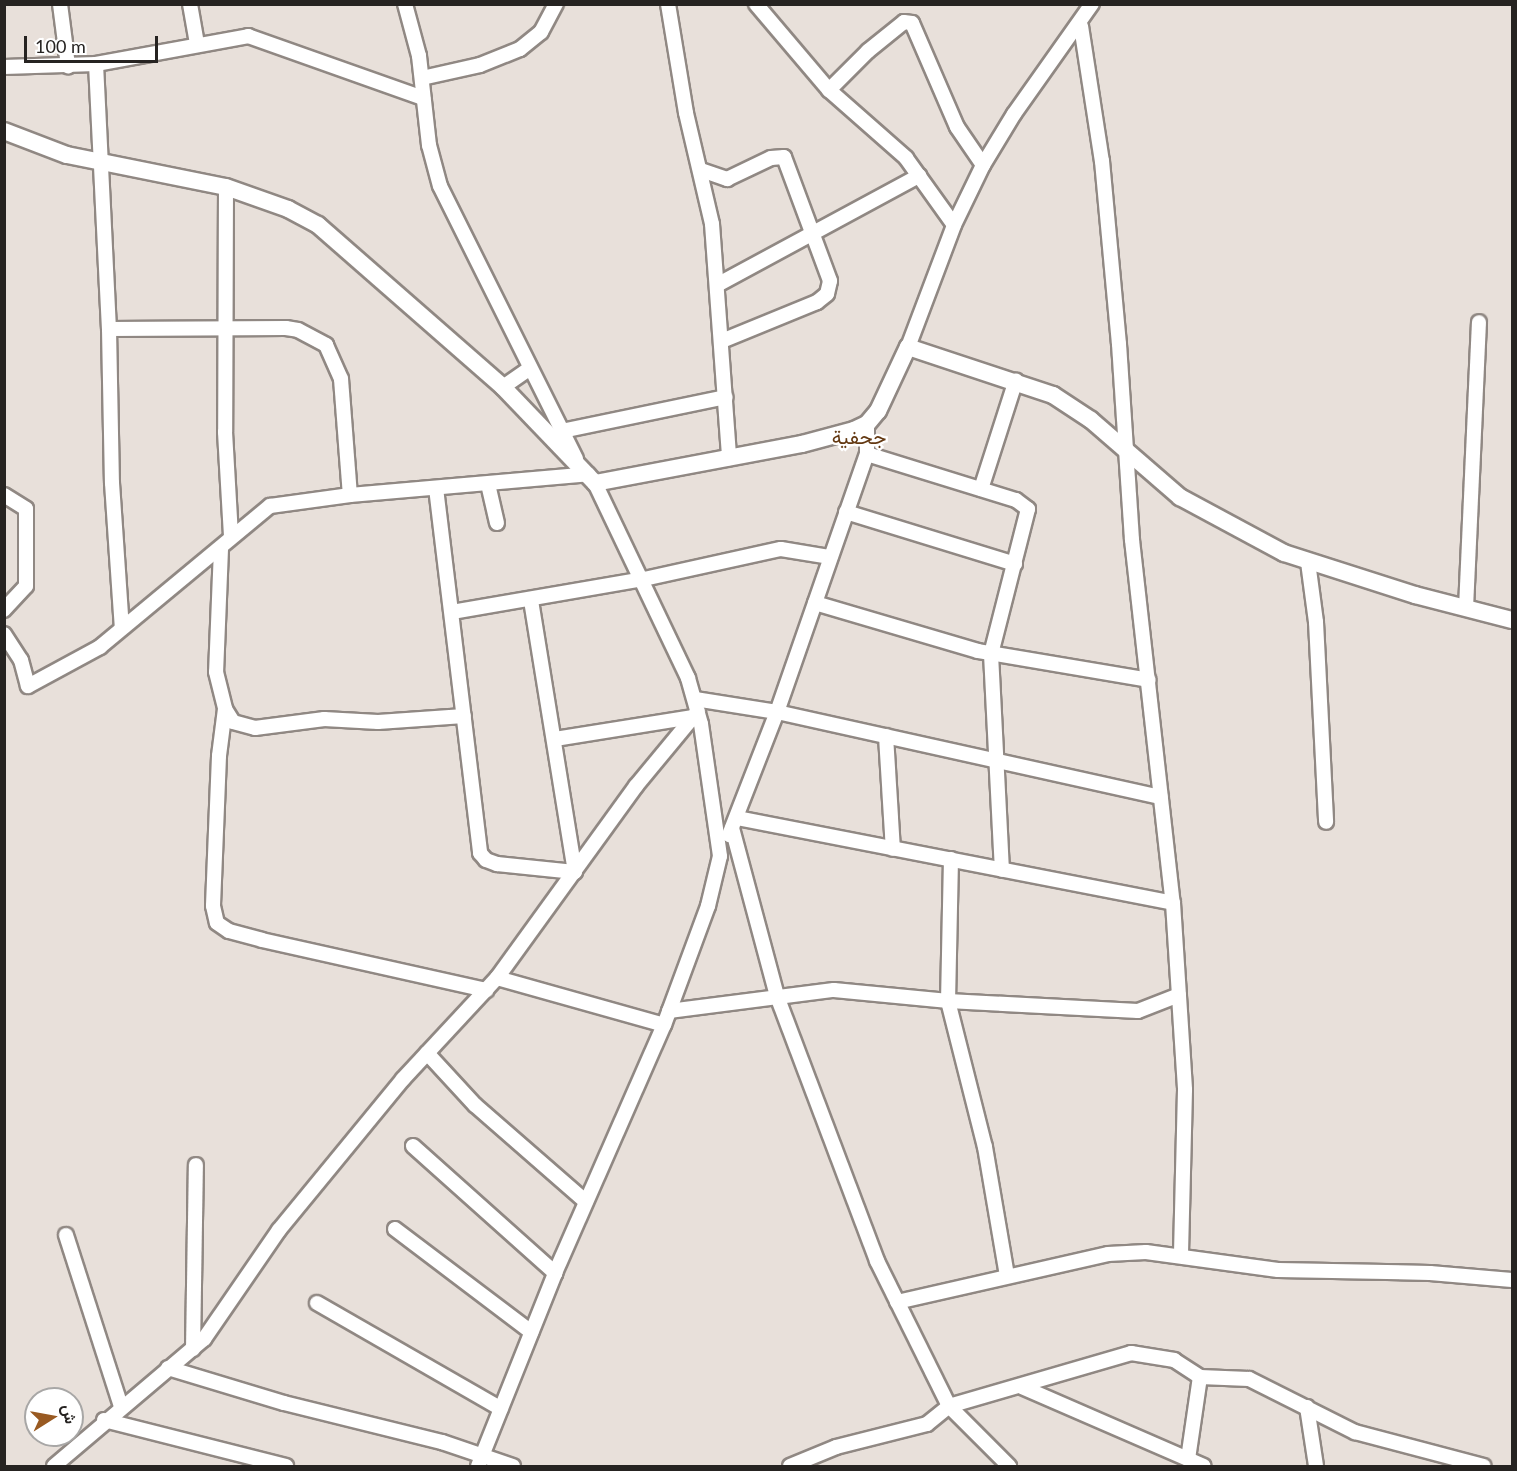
<!DOCTYPE html>
<html>
<head>
<meta charset="utf-8">
<style>
  body { margin:0 }
  #map { position:relative; width:1517px; height:1471px; overflow:hidden; background:#e8e0da; font-family:Lato,Vazirmatn,sans-serif }
  div>[style] { position:absolute }
  .roads { filter:drop-shadow(2px 0 #908883) drop-shadow(-2px 0 #908883) drop-shadow(0 2px #908883) drop-shadow(0 -2px #908883) }
  .minor>* { height:14px; margin:-7px; padding:0 7px; transform-origin:7px; border-radius:7px; background:#fff }
  .major>* { height:16px; margin:-8px; padding:0 8px; transform-origin:8px; border-radius:8px; background:#fff }
  span { translate:-50% -50%; white-space:nowrap; text-align:center; line-height:1.15; -webkit-text-stroke:4.5px #fff; paint-order:stroke }
  .quarter-label { font-size:20px; color:#633811 }
  .frame { position:absolute; inset:0; border:6px solid #262321; pointer-events:none }
  .north { position:absolute; left:24px; top:1387px; width:60px; height:60px; box-sizing:border-box; background:#fff; border:2px solid #a8a7a6; border-radius:50%; rotate:79deg; font-size:16px; font-weight:700; line-height:24px; text-align:center; color:#262321 }
  .north::after { content:''; display:block; margin:auto; width:21px; height:27px; background:#995a22; clip-path:polygon(50% 0,100% 100%,50% 72%,0 100%) }
  .scale { position:absolute; left:24px; top:36px; width:134px; height:27px; box-sizing:border-box; border:3px solid #262321; border-top:0; padding-left:8px; font-size:18px; line-height:21px; white-space:nowrap; color:#262321; -webkit-text-stroke:4px #fff; paint-order:stroke }
</style>
</head>
<body>
<div id="map">
  <div class="roads">
    <div class="minor">
      <i style="left:60px;top:4px;width:63px;rotate:82.6deg"></i>
      <i style="left:190px;top:4px;width:40px;rotate:80deg"></i>
      <i style="left:405px;top:4px;width:54px;rotate:74.9deg"></i>
      <i style="left:419px;top:56px;width:90px;rotate:83.6deg"></i>
      <i style="left:429px;top:145px;width:42px;rotate:75deg"></i>
      <i style="left:440px;top:186px;width:305px;rotate:63.5deg"></i>
      <i style="left:668px;top:4px;width:110px;rotate:80.6deg"></i>
      <i style="left:686px;top:113px;width:114px;rotate:76.8deg"></i>
      <i style="left:712px;top:224px;width:235px;rotate:85.8deg"></i>
      <i style="left:756px;top:4px;width:113px;rotate:49.7deg"></i>
      <i style="left:829px;top:90px;width:103px;rotate:41.4deg"></i>
      <i style="left:906px;top:158px;width:82px;rotate:54.4deg"></i>
      <i style="left:1081px;top:26px;width:137px;rotate:81.2deg"></i>
      <i style="left:1102px;top:161px;width:184px;rotate:84.7deg"></i>
      <i style="left:1119px;top:344px;width:196px;rotate:86.2deg"></i>
      <i style="left:1132px;top:540px;width:365px;rotate:83.6deg"></i>
      <i style="left:1173px;top:903px;width:187px;rotate:86.3deg"></i>
      <i style="left:1185px;top:1090px;width:164px;rotate:91.4deg"></i>
      <i style="left:96px;top:64px;width:265px;rotate:87.2deg"></i>
      <i style="left:109px;top:329px;width:154px;rotate:88.9deg"></i>
      <i style="left:112px;top:483px;width:145px;rotate:86.1deg"></i>
      <i style="left:4px;top:67px;width:92px;rotate:-1.9deg"></i>
      <i style="left:96px;top:64px;width:155px;rotate:-10.4deg"></i>
      <i style="left:248px;top:36px;width:186px;rotate:19.5deg"></i>
      <i style="left:422px;top:78px;width:59px;rotate:-12.6deg"></i>
      <i style="left:480px;top:65px;width:43px;rotate:-21.8deg"></i>
      <i style="left:520px;top:49px;width:27px;rotate:-39deg"></i>
      <i style="left:541px;top:32px;width:32px;rotate:-62deg"></i>
      <i style="left:829px;top:90px;width:55px;rotate:-45deg"></i>
      <i style="left:868px;top:51px;width:46px;rotate:-38.9deg"></i>
      <i style="left:904px;top:22px;width:8px;rotate:7deg"></i>
      <i style="left:912px;top:23px;width:113px;rotate:66.6deg"></i>
      <i style="left:957px;top:127px;width:46px;rotate:55.6deg"></i>
      <i style="left:701px;top:170px;width:28px;rotate:19deg"></i>
      <i style="left:727px;top:179px;width:49px;rotate:-25.5deg"></i>
      <i style="left:771px;top:158px;width:13px;rotate:-4deg"></i>
      <i style="left:784px;top:157px;width:132px;rotate:69.6deg"></i>
      <i style="left:830px;top:281px;width:13px;rotate:103deg"></i>
      <i style="left:827px;top:294px;width:13px;rotate:141deg"></i>
      <i style="left:817px;top:302px;width:103px;rotate:157.7deg"></i>
      <i style="left:226px;top:187px;width:245px;rotate:90.2deg"></i>
      <i style="left:225px;top:432px;width:104px;rotate:86.7deg"></i>
      <i style="left:717px;top:285px;width:230px;rotate:-28.4deg"></i>
      <i style="left:109px;top:329px;width:177px;rotate:-0.3deg"></i>
      <i style="left:286px;top:328px;width:12px;rotate:9deg"></i>
      <i style="left:298px;top:330px;width:32px;rotate:28deg"></i>
      <i style="left:326px;top:345px;width:37px;rotate:66deg"></i>
      <i style="left:341px;top:379px;width:116px;rotate:85.6deg"></i>
      <i style="left:908px;top:347px;width:130px;rotate:-69.3deg"></i>
      <i style="left:954px;top:225px;width:67px;rotate:-64.2deg"></i>
      <i style="left:983px;top:165px;width:60px;rotate:-58.7deg"></i>
      <i style="left:1014px;top:114px;width:135px;rotate:-54.7deg"></i>
      <i style="left:503px;top:387px;width:32px;rotate:-35deg"></i>
      <i style="left:562px;top:431px;width:167px;rotate:-11.7deg"></i>
      <i style="left:867px;top:454px;width:156px;rotate:17.2deg"></i>
      <i style="left:1016px;top:500px;width:15px;rotate:37deg"></i>
      <i style="left:1028px;top:509px;width:150px;rotate:104.3deg"></i>
      <i style="left:991px;top:654px;width:216px;rotate:87.1deg"></i>
      <i style="left:488px;top:484px;width:40px;rotate:77deg"></i>
      <i style="left:436px;top:488px;width:368px;rotate:83.1deg"></i>
      <i style="left:480px;top:853px;width:9px;rotate:49deg"></i>
      <i style="left:486px;top:860px;width:12px;rotate:20deg"></i>
      <i style="left:497px;top:864px;width:78px;rotate:5.9deg"></i>
      <i style="left:575px;top:872px;width:276px;rotate:-99.2deg"></i>
      <i style="left:981px;top:489px;width:114px;rotate:-72.2deg"></i>
      <i style="left:4px;top:495px;width:26px;rotate:32deg"></i>
      <i style="left:26px;top:509px;width:77px;rotate:90deg"></i>
      <i style="left:26px;top:586px;width:33px;rotate:133deg"></i>
      <i style="left:846px;top:512px;width:177px;rotate:17.1deg"></i>
      <i style="left:221px;top:549px;width:123px;rotate:92.3deg"></i>
      <i style="left:216px;top:672px;width:38px;rotate:76deg"></i>
      <i style="left:225px;top:709px;width:15px;rotate:58deg"></i>
      <i style="left:233px;top:722px;width:23px;rotate:15deg"></i>
      <i style="left:255px;top:728px;width:70px;rotate:-7.4deg"></i>
      <i style="left:324px;top:719px;width:54px;rotate:3.2deg"></i>
      <i style="left:378px;top:722px;width:86px;rotate:-4deg"></i>
      <i style="left:1308px;top:562px;width:61px;rotate:82.4deg"></i>
      <i style="left:1316px;top:622px;width:200px;rotate:87.1deg"></i>
      <i style="left:815px;top:603px;width:170px;rotate:16.4deg"></i>
      <i style="left:978px;top:651px;width:173px;rotate:9.6deg"></i>
      <i style="left:1466px;top:608px;width:286px;rotate:-87.4deg"></i>
      <i style="left:452px;top:612px;width:195px;rotate:-9.8deg"></i>
      <i style="left:644px;top:579px;width:140px;rotate:-12.4deg"></i>
      <i style="left:781px;top:549px;width:50px;rotate:9.3deg"></i>
      <i style="left:4px;top:634px;width:31px;rotate:57deg"></i>
      <i style="left:21px;top:660px;width:27px;rotate:75deg"></i>
      <i style="left:28px;top:686px;width:82px;rotate:-28.4deg"></i>
      <i style="left:100px;top:647px;width:221px;rotate:-39.7deg"></i>
      <i style="left:270px;top:506px;width:81px;rotate:-7.8deg"></i>
      <i style="left:350px;top:495px;width:239px;rotate:-5deg"></i>
      <i style="left:695px;top:699px;width:83px;rotate:9deg"></i>
      <i style="left:777px;top:712px;width:393px;rotate:12.5deg"></i>
      <i style="left:225px;top:709px;width:47px;rotate:97.3deg"></i>
      <i style="left:219px;top:756px;width:150px;rotate:92.3deg"></i>
      <i style="left:213px;top:906px;width:17px;rotate:77deg"></i>
      <i style="left:217px;top:923px;width:14px;rotate:34deg"></i>
      <i style="left:229px;top:931px;width:34px;rotate:15deg"></i>
      <i style="left:262px;top:940px;width:230px;rotate:12.6deg"></i>
      <i style="left:886px;top:736px;width:113px;rotate:86.5deg"></i>
      <i style="left:555px;top:739px;width:140px;rotate:-9.1deg"></i>
      <i style="left:737px;top:818px;width:444px;rotate:11deg"></i>
      <i style="left:732px;top:828px;width:174px;rotate:75deg"></i>
      <i style="left:777px;top:996px;width:283px;rotate:69.3deg"></i>
      <i style="left:877px;top:1261px;width:162px;rotate:63.6deg"></i>
      <i style="left:949px;top:1406px;width:85px;rotate:45deg"></i>
      <i style="left:729px;top:835px;width:132px;rotate:-68.7deg"></i>
      <i style="left:777px;top:712px;width:273px;rotate:-70.8deg"></i>
      <i style="left:867px;top:454px;width:30px;rotate:-90deg"></i>
      <i style="left:951px;top:859px;width:142px;rotate:91.2deg"></i>
      <i style="left:948px;top:1001px;width:151px;rotate:75.8deg"></i>
      <i style="left:985px;top:1147px;width:131px;rotate:80.3deg"></i>
      <i style="left:497px;top:978px;width:173px;rotate:15.7deg"></i>
      <i style="left:669px;top:1011px;width:166px;rotate:-7.3deg"></i>
      <i style="left:834px;top:990px;width:115px;rotate:5.5deg"></i>
      <i style="left:948px;top:1001px;width:190px;rotate:3deg"></i>
      <i style="left:1138px;top:1011px;width:44px;rotate:-21.3deg"></i>
      <i style="left:427px;top:1053px;width:71px;rotate:47.3deg"></i>
      <i style="left:475px;top:1105px;width:147px;rotate:41.1deg"></i>
      <i style="left:413px;top:1146px;width:191px;rotate:41.8deg"></i>
      <i style="left:395px;top:1229px;width:171px;rotate:37.1deg"></i>
      <i style="left:66px;top:1235px;width:180px;rotate:72.2deg"></i>
      <i style="left:897px;top:1302px;width:216px;rotate:-12.8deg"></i>
      <i style="left:1108px;top:1254px;width:38px;rotate:-3deg"></i>
      <i style="left:1146px;top:1252px;width:133px;rotate:7.8deg"></i>
      <i style="left:1278px;top:1270px;width:152px;rotate:1.1deg"></i>
      <i style="left:1430px;top:1273px;width:82px;rotate:4.9deg"></i>
      <i style="left:317px;top:1303px;width:212px;rotate:29.9deg"></i>
      <i style="left:193px;top:1349px;width:184px;rotate:-89.1deg"></i>
      <i style="left:168px;top:1368px;width:121px;rotate:16.8deg"></i>
      <i style="left:284px;top:1403px;width:163px;rotate:13.9deg"></i>
      <i style="left:442px;top:1442px;width:75px;rotate:18.7deg"></i>
      <i style="left:1022px;top:1387px;width:198px;rotate:23.5deg"></i>
      <i style="left:1307px;top:1407px;width:60px;rotate:81.3deg"></i>
      <i style="left:104px;top:1420px;width:188px;rotate:14.2deg"></i>
      <i style="left:1188px;top:1459px;width:83px;rotate:-81.7deg"></i>
      <i style="left:54px;top:1466px;width:197px;rotate:-40.3deg"></i>
      <i style="left:204px;top:1339px;width:132px;rotate:-55.5deg"></i>
      <i style="left:279px;top:1230px;width:195px;rotate:-50.6deg"></i>
      <i style="left:403px;top:1079px;width:138px;rotate:-47.1deg"></i>
      <i style="left:497px;top:978px;width:237px;rotate:-54.1deg"></i>
      <i style="left:636px;top:786px;width:97px;rotate:-50.4deg"></i>
      <i style="left:478px;top:1466px;width:208px;rotate:-68.2deg"></i>
      <i style="left:555px;top:1273px;width:271px;rotate:-66.3deg"></i>
      <i style="left:664px;top:1025px;width:127px;rotate:-69.7deg"></i>
      <i style="left:708px;top:906px;width:51px;rotate:-76.5deg"></i>
      <i style="left:720px;top:856px;width:133px;rotate:-98.2deg"></i>
      <i style="left:701px;top:724px;width:48px;rotate:-105.8deg"></i>
      <i style="left:688px;top:678px;width:216px;rotate:-115.5deg"></i>
      <i style="left:790px;top:1466px;width:50px;rotate:-22.4deg"></i>
      <i style="left:836px;top:1447px;width:94px;rotate:-14.2deg"></i>
      <i style="left:927px;top:1424px;width:28px;rotate:-39deg"></i>
      <i style="left:949px;top:1406px;width:190px;rotate:-16.2deg"></i>
      <i style="left:1131px;top:1353px;width:44px;rotate:9.2deg"></i>
      <i style="left:1174px;top:1360px;width:31px;rotate:33deg"></i>
      <i style="left:1200px;top:1377px;width:49px;rotate:2.3deg"></i>
      <i style="left:1249px;top:1379px;width:119px;rotate:26.6deg"></i>
      <i style="left:1355px;top:1432px;width:133px;rotate:14.8deg"></i>
    </div>
    <div class="major">
      <i style="left:4px;top:131px;width:67px;rotate:20.9deg"></i>
      <i style="left:67px;top:155px;width:162px;rotate:11.4deg"></i>
      <i style="left:226px;top:187px;width:66px;rotate:19.5deg"></i>
      <i style="left:288px;top:209px;width:34px;rotate:28deg"></i>
      <i style="left:318px;top:225px;width:246px;rotate:41.2deg"></i>
      <i style="left:503px;top:387px;width:133px;rotate:46.2deg"></i>
      <i style="left:595px;top:483px;width:211px;rotate:-10.7deg"></i>
      <i style="left:802px;top:444px;width:54px;rotate:-15.1deg"></i>
      <i style="left:854px;top:430px;width:14px;rotate:-25deg"></i>
      <i style="left:867px;top:424px;width:17px;rotate:-50deg"></i>
      <i style="left:878px;top:411px;width:71px;rotate:-64.9deg"></i>
      <i style="left:908px;top:347px;width:153px;rotate:18.3deg"></i>
      <i style="left:1053px;top:395px;width:45px;rotate:33.3deg"></i>
      <i style="left:1091px;top:420px;width:118px;rotate:40.9deg"></i>
      <i style="left:1180px;top:497px;width:118px;rotate:28.3deg"></i>
      <i style="left:1284px;top:553px;width:138px;rotate:17.8deg"></i>
      <i style="left:1415px;top:595px;width:100px;rotate:14.5deg"></i>
    </div>
  </div>
  <div class="quarter-label">
    <span style="left:859px;top:436px">جحفية</span>
  </div>
  <div class="frame"></div>
  <div class="north">ش</div>
  <div class="scale">100 m</div>
</div>
</body>
</html>
